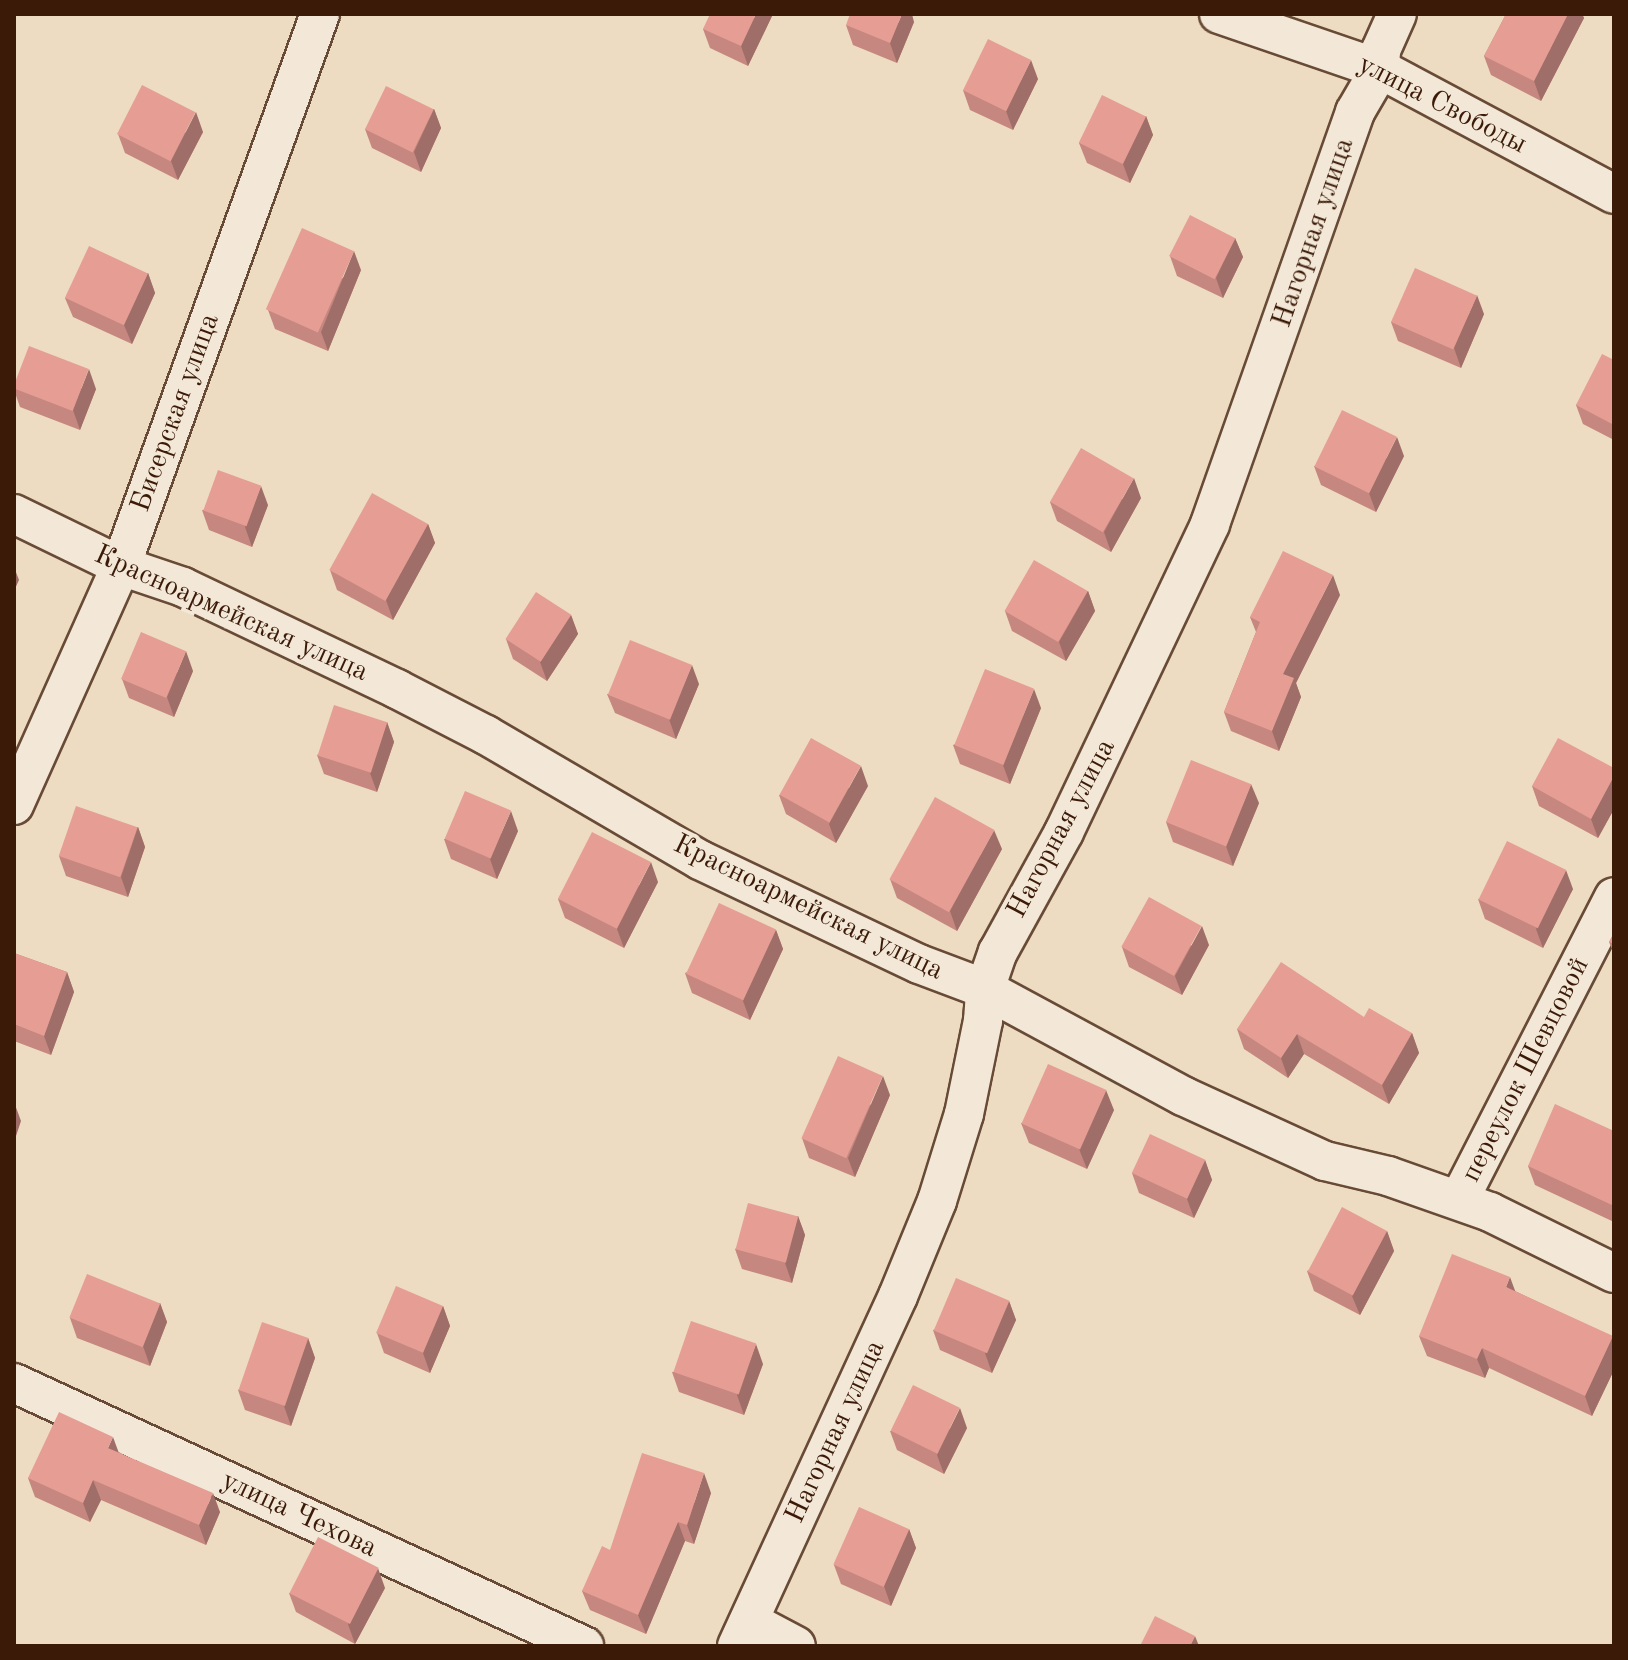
<!DOCTYPE html>
<html>
<head>
<meta charset="utf-8">
<style>
  body { margin:0 }
  #map { position:relative; width:1628px; height:1660px; overflow:hidden; background:#eddcc2; font-family:"Old Standard TT",serif }
  div>[style] { position:absolute }
  .roads { filter:drop-shadow(2px 0 #684b36) drop-shadow(-2px 0 #684b36) drop-shadow(0 2px #684b36) drop-shadow(0 -2px #684b36) }
  .minor>* { height:38px; margin:-19px; padding:0 19px; transform-origin:19px; border-radius:19px; background:#f3e8d7 }
  .wall>* { inset:0; background:#c5877f }
  .shaded-wall>* { inset:0; background:#a06e68 }
  .building>* { inset:0; background:#e59d94; transform-origin:0 0 }
  span { translate:-50% -50%; white-space:nowrap; text-align:center; line-height:1.15; -webkit-text-stroke:8px #f3e8d7; paint-order:stroke }
  .street-label { font-size:28px; color:#3b1b08 }
  .frame { position:absolute; inset:0; border:16px solid #3b1b08; pointer-events:none }
</style>
</head>
<body>
<div id="map">
  <div class="roads">
    <div class="minor">
      <i style="left:1219px;top:14px;width:170px;rotate:18.9deg"></i>
      <i style="left:1380px;top:69px;width:265px;rotate:28.1deg"></i>
      <i style="left:14px;top:514px;width:119px;rotate:25.9deg"></i>
      <i style="left:121px;top:566px;width:65px;rotate:18.7deg"></i>
      <i style="left:183px;top:587px;width:237px;rotate:25.5deg"></i>
      <i style="left:397px;top:689px;width:100px;rotate:27.3deg"></i>
      <i style="left:486px;top:735px;width:248px;rotate:30.3deg"></i>
      <i style="left:700px;top:860px;width:242px;rotate:25.4deg"></i>
      <i style="left:919px;top:964px;width:71px;rotate:20.7deg"></i>
      <i style="left:985px;top:989px;width:225px;rotate:28.4deg"></i>
      <i style="left:1183px;top:1096px;width:156px;rotate:24.6deg"></i>
      <i style="left:1325px;top:1161px;width:65px;rotate:13.4deg"></i>
      <i style="left:1388px;top:1176px;width:108px;rotate:19.4deg"></i>
      <i style="left:1490px;top:1212px;width:138px;rotate:26.2deg"></i>
      <i style="left:14px;top:805px;width:262px;rotate:-65.9deg"></i>
      <i style="left:121px;top:566px;width:587px;rotate:-70.18deg"></i>
      <i style="left:1459px;top:1200px;width:340px;rotate:-62.9deg"></i>
      <i style="left:14px;top:1383px;width:628px;rotate:24.77deg"></i>
      <i style="left:749px;top:1621px;width:53px;rotate:28deg"></i>
      <i style="left:737px;top:1646px;width:385px;rotate:-65.3deg"></i>
      <i style="left:898px;top:1296px;width:103px;rotate:-67.7deg"></i>
      <i style="left:937px;top:1201px;width:91px;rotate:-72.8deg"></i>
      <i style="left:964px;top:1114px;width:95px;rotate:-78.5deg"></i>
      <i style="left:983px;top:1021px;width:32px;rotate:-86deg"></i>
      <i style="left:985px;top:989px;width:39px;rotate:-71deg"></i>
      <i style="left:998px;top:952px;width:137px;rotate:-61.2deg"></i>
      <i style="left:1064px;top:832px;width:341px;rotate:-64.6deg"></i>
      <i style="left:1210px;top:524px;width:437px;rotate:-70.6deg"></i>
      <i style="left:1355px;top:112px;width:50px;rotate:-59.8deg"></i>
      <i style="left:1380px;top:69px;width:19px;rotate:-87deg"></i>
      <i style="left:1381px;top:50px;width:39px;rotate:-66deg"></i>
    </div>
  </div>
  <div class="wall">
    <i style="clip-path:polygon(773px 14px,748px 66px,710px 48px,703px 29px)"></i>
    <i style="clip-path:polygon(1506px 14px,1582px 14px,1584px 18px,1541px 101px,1491px 75px,1484px 56px)"></i>
    <i style="clip-path:polygon(914px 22px,897px 63px,853px 45px,846px 25px)"></i>
    <i style="clip-path:polygon(1038px 79px,1013px 130px,970px 110px,963px 90px)"></i>
    <i style="clip-path:polygon(434px 109px,441px 128px,421px 172px,372px 148px,365px 129px)"></i>
    <i style="clip-path:polygon(1146px 116px,1153px 135px,1130px 183px,1087px 163px,1079px 143px)"></i>
    <i style="clip-path:polygon(203px 132px,178px 180px,125px 153px,118px 134px)"></i>
    <i style="clip-path:polygon(1235px 238px,1243px 257px,1223px 298px,1177px 276px,1170px 256px)"></i>
    <i style="clip-path:polygon(361px 270px,328px 351px,275px 329px,268px 310px)"></i>
    <i style="clip-path:polygon(148px 273px,155px 293px,132px 344px,73px 317px,65px 298px)"></i>
    <i style="clip-path:polygon(1484px 314px,1461px 368px,1398px 341px,1391px 322px)"></i>
    <i style="clip-path:polygon(1614px 360px,1614px 440px,1583px 424px,1576px 405px)"></i>
    <i style="clip-path:polygon(14px 385px,96px 389px,80px 430px,20px 407px,14px 390px)"></i>
    <i style="clip-path:polygon(1404px 456px,1376px 512px,1321px 485px,1314px 466px)"></i>
    <i style="clip-path:polygon(1141px 498px,1111px 552px,1057px 521px,1050px 502px)"></i>
    <i style="clip-path:polygon(268px 505px,252px 547px,209px 530px,202px 510px)"></i>
    <i style="clip-path:polygon(428px 524px,435px 543px,393px 620px,337px 590px,330px 570px)"></i>
    <i style="clip-path:polygon(1088px 591px,1095px 611px,1066px 661px,1012px 631px,1005px 611px)"></i>
    <i style="clip-path:polygon(1340px 595px,1296px 683px,1301px 697px,1279px 751px,1231px 731px,1224px 712px,1256px 632px,1250px 617px)"></i>
    <i style="clip-path:polygon(571px 615px,578px 634px,547px 681px,513px 659px,506px 639px)"></i>
    <i style="clip-path:polygon(193px 671px,174px 717px,129px 698px,122px 679px)"></i>
    <i style="clip-path:polygon(699px 684px,676px 739px,615px 713px,607px 694px)"></i>
    <i style="clip-path:polygon(1041px 708px,1010px 784px,960px 764px,953px 745px)"></i>
    <i style="clip-path:polygon(387px 722px,394px 742px,377px 792px,324px 774px,317px 755px)"></i>
    <i style="clip-path:polygon(1614px 768px,1614px 809px,1598px 838px,1539px 806px,1532px 786px)"></i>
    <i style="clip-path:polygon(868px 786px,836px 843px,786px 814px,779px 795px)"></i>
    <i style="clip-path:polygon(1259px 803px,1233px 866px,1173px 842px,1166px 822px)"></i>
    <i style="clip-path:polygon(138px 827px,145px 847px,128px 897px,66px 876px,59px 856px)"></i>
    <i style="clip-path:polygon(518px 831px,497px 879px,451px 859px,444px 839px)"></i>
    <i style="clip-path:polygon(1002px 849px,957px 931px,897px 898px,890px 879px)"></i>
    <i style="clip-path:polygon(658px 882px,624px 948px,565px 918px,558px 899px)"></i>
    <i style="clip-path:polygon(1573px 889px,1543px 948px,1485px 919px,1478px 899px)"></i>
    <i style="clip-path:polygon(776px 930px,783px 949px,750px 1020px,692px 993px,685px 973px)"></i>
    <i style="clip-path:polygon(1614px 933px,1614px 954px,1609px 942px)"></i>
    <i style="clip-path:polygon(1209px 945px,1182px 995px,1129px 967px,1122px 947px)"></i>
    <i style="clip-path:polygon(14px 953px,67px 972px,74px 992px,51px 1055px,14px 1041px)"></i>
    <i style="clip-path:polygon(1237px 1029px,1412px 1033px,1419px 1053px,1389px 1104px,1304px 1054px,1288px 1078px,1244px 1049px)"></i>
    <i style="clip-path:polygon(890px 1095px,855px 1177px,809px 1158px,802px 1138px)"></i>
    <i style="clip-path:polygon(1114px 1110px,1087px 1169px,1029px 1143px,1021px 1123px)"></i>
    <i style="clip-path:polygon(1614px 1131px,1614px 1222px,1535px 1185px,1528px 1166px)"></i>
    <i style="clip-path:polygon(1205px 1160px,1212px 1180px,1194px 1218px,1139px 1193px,1132px 1173px)"></i>
    <i style="clip-path:polygon(798px 1216px,805px 1235px,792px 1283px,742px 1269px,735px 1249px)"></i>
    <i style="clip-path:polygon(1387px 1231px,1394px 1251px,1360px 1315px,1314px 1291px,1307px 1271px)"></i>
    <i style="clip-path:polygon(1515px 1291px,1614px 1338px,1614px 1370px,1592px 1416px,1489px 1368px,1485px 1378px,1427px 1356px,1419px 1336px)"></i>
    <i style="clip-path:polygon(1009px 1301px,1016px 1320px,992px 1373px,940px 1350px,933px 1330px)"></i>
    <i style="clip-path:polygon(160px 1303px,167px 1322px,150px 1366px,77px 1338px,70px 1318px)"></i>
    <i style="clip-path:polygon(443px 1306px,450px 1326px,430px 1373px,384px 1353px,377px 1333px)"></i>
    <i style="clip-path:polygon(308px 1338px,315px 1358px,291px 1426px,245px 1410px,238px 1390px)"></i>
    <i style="clip-path:polygon(763px 1364px,744px 1415px,679px 1392px,672px 1372px)"></i>
    <i style="clip-path:polygon(967px 1428px,944px 1474px,897px 1450px,890px 1431px)"></i>
    <i style="clip-path:polygon(119px 1452px,220px 1512px,206px 1545px,101px 1500px,90px 1522px,35px 1497px,28px 1478px)"></i>
    <i style="clip-path:polygon(711px 1493px,694px 1544px,685px 1541px,646px 1634px,590px 1610px,582px 1591px,610px 1550px)"></i>
    <i style="clip-path:polygon(909px 1529px,916px 1548px,891px 1606px,841px 1584px,834px 1565px)"></i>
    <i style="clip-path:polygon(385px 1588px,355px 1644px,296px 1612px,289px 1593px)"></i>
  </div>
  <div class="shaded-wall">
    <i style="clip-path:polygon(756px 14px,773px 14px,748px 66px,741px 46px)"></i>
    <i style="clip-path:polygon(902px 14px,912px 14px,914px 22px,897px 63px,890px 43px)"></i>
    <i style="clip-path:polygon(1568px 14px,1582px 14px,1584px 18px,1541px 101px,1534px 81px)"></i>
    <i style="clip-path:polygon(1031px 60px,1038px 79px,1013px 130px,1006px 111px)"></i>
    <i style="clip-path:polygon(434px 109px,441px 128px,421px 172px,414px 152px)"></i>
    <i style="clip-path:polygon(196px 112px,203px 132px,178px 180px,171px 161px)"></i>
    <i style="clip-path:polygon(1146px 116px,1153px 135px,1130px 183px,1123px 164px)"></i>
    <i style="clip-path:polygon(1235px 238px,1243px 257px,1223px 298px,1216px 278px)"></i>
    <i style="clip-path:polygon(354px 251px,361px 270px,328px 351px,321px 332px)"></i>
    <i style="clip-path:polygon(148px 273px,155px 293px,132px 344px,124px 325px)"></i>
    <i style="clip-path:polygon(1477px 295px,1484px 314px,1461px 368px,1454px 348px)"></i>
    <i style="clip-path:polygon(89px 369px,96px 389px,80px 430px,73px 410px)"></i>
    <i style="clip-path:polygon(1397px 437px,1404px 456px,1376px 512px,1369px 493px)"></i>
    <i style="clip-path:polygon(1134px 478px,1141px 498px,1111px 552px,1104px 532px)"></i>
    <i style="clip-path:polygon(261px 486px,268px 505px,252px 547px,245px 527px)"></i>
    <i style="clip-path:polygon(428px 524px,435px 543px,393px 620px,386px 600px)"></i>
    <i style="clip-path:polygon(14px 567px,19px 580px,14px 591px)"></i>
    <i style="clip-path:polygon(1333px 575px,1340px 595px,1296px 683px,1301px 697px,1279px 751px,1272px 731px,1283px 674px)"></i>
    <i style="clip-path:polygon(1088px 591px,1095px 611px,1066px 661px,1059px 642px)"></i>
    <i style="clip-path:polygon(571px 615px,578px 634px,547px 681px,540px 662px)"></i>
    <i style="clip-path:polygon(186px 651px,193px 671px,174px 717px,167px 697px)"></i>
    <i style="clip-path:polygon(692px 665px,699px 684px,676px 739px,669px 719px)"></i>
    <i style="clip-path:polygon(1034px 689px,1041px 708px,1010px 784px,1003px 765px)"></i>
    <i style="clip-path:polygon(387px 722px,394px 742px,377px 792px,370px 773px)"></i>
    <i style="clip-path:polygon(861px 766px,868px 786px,836px 843px,829px 824px)"></i>
    <i style="clip-path:polygon(1614px 776px,1614px 809px,1598px 838px,1591px 819px)"></i>
    <i style="clip-path:polygon(1251px 784px,1259px 803px,1233px 866px,1226px 846px)"></i>
    <i style="clip-path:polygon(511px 811px,518px 831px,497px 879px,490px 859px)"></i>
    <i style="clip-path:polygon(138px 827px,145px 847px,128px 897px,121px 877px)"></i>
    <i style="clip-path:polygon(994px 830px,1002px 849px,957px 931px,950px 911px)"></i>
    <i style="clip-path:polygon(651px 862px,658px 882px,624px 948px,617px 929px)"></i>
    <i style="clip-path:polygon(1566px 870px,1573px 889px,1543px 948px,1536px 929px)"></i>
    <i style="clip-path:polygon(1202px 926px,1209px 945px,1182px 995px,1175px 976px)"></i>
    <i style="clip-path:polygon(776px 930px,783px 949px,750px 1020px,743px 1001px)"></i>
    <i style="clip-path:polygon(67px 972px,74px 992px,51px 1055px,44px 1036px)"></i>
    <i style="clip-path:polygon(1412px 1033px,1419px 1053px,1389px 1104px,1382px 1085px)"></i>
    <i style="clip-path:polygon(1297px 1034px,1304px 1054px,1288px 1078px,1281px 1058px)"></i>
    <i style="clip-path:polygon(883px 1076px,890px 1095px,855px 1177px,848px 1158px)"></i>
    <i style="clip-path:polygon(1106px 1090px,1114px 1110px,1087px 1169px,1079px 1149px)"></i>
    <i style="clip-path:polygon(14px 1102px,21px 1121px,14px 1142px)"></i>
    <i style="clip-path:polygon(1205px 1160px,1212px 1180px,1194px 1218px,1187px 1199px)"></i>
    <i style="clip-path:polygon(798px 1216px,805px 1235px,792px 1283px,785px 1263px)"></i>
    <i style="clip-path:polygon(1387px 1231px,1394px 1251px,1360px 1315px,1352px 1296px)"></i>
    <i style="clip-path:polygon(1510px 1277px,1517px 1296px,1506px 1287px)"></i>
    <i style="clip-path:polygon(1009px 1301px,1016px 1320px,992px 1373px,985px 1353px)"></i>
    <i style="clip-path:polygon(160px 1303px,167px 1322px,150px 1366px,143px 1346px)"></i>
    <i style="clip-path:polygon(443px 1306px,450px 1326px,430px 1373px,423px 1353px)"></i>
    <i style="clip-path:polygon(1613px 1336px,1614px 1370px,1592px 1416px,1585px 1396px)"></i>
    <i style="clip-path:polygon(308px 1338px,315px 1358px,291px 1426px,284px 1406px)"></i>
    <i style="clip-path:polygon(756px 1344px,763px 1364px,744px 1415px,737px 1395px)"></i>
    <i style="clip-path:polygon(1482px 1348px,1489px 1368px,1485px 1378px,1477px 1359px)"></i>
    <i style="clip-path:polygon(960px 1408px,967px 1428px,944px 1474px,937px 1455px)"></i>
    <i style="clip-path:polygon(113px 1437px,120px 1456px,108px 1448px)"></i>
    <i style="clip-path:polygon(704px 1473px,711px 1493px,694px 1544px,687px 1525px)"></i>
    <i style="clip-path:polygon(93px 1480px,101px 1500px,90px 1522px,83px 1503px)"></i>
    <i style="clip-path:polygon(213px 1493px,220px 1512px,206px 1545px,199px 1525px)"></i>
    <i style="clip-path:polygon(678px 1522px,685px 1541px,646px 1634px,638px 1615px)"></i>
    <i style="clip-path:polygon(909px 1529px,916px 1548px,891px 1606px,884px 1586px)"></i>
    <i style="clip-path:polygon(378px 1568px,385px 1588px,355px 1644px,348px 1624px)"></i>
    <i style="clip-path:polygon(1195px 1636px,1199px 1646px,1190px 1646px)"></i>
  </div>
  <div class="building">
    <i style="clip-path:polygon(710px 14px,756px 14px,741px 46px,703px 29px)"></i>
    <i style="clip-path:polygon(850px 14px,902px 14px,890px 43px,846px 25px)"></i>
    <i style="clip-path:polygon(1506px 14px,1568px 14px,1534px 81px,1484px 56px)"></i>
    <i style="left:988px;top:39px;width:48px;height:57px;rotate:26deg"></i>
    <i style="left:142px;top:85px;width:60px;height:55px;rotate:27deg"></i>
    <i style="left:386px;top:86px;width:53px;height:48px;rotate:26deg"></i>
    <i style="left:1102px;top:95px;width:49px;height:53px;rotate:26deg"></i>
    <i style="left:1190px;top:215px;width:51px;height:46px;rotate:27deg"></i>
    <i style="left:302px;top:228px;width:57px;height:89px;rotate:24deg"></i>
    <i style="left:89px;top:246px;width:65px;height:57px;rotate:25deg"></i>
    <i style="left:1415px;top:268px;width:68px;height:59px;rotate:24deg"></i>
    <i style="left:29px;top:346px;width:64px;height:45px;rotate:21deg"></i>
    <i style="clip-path:polygon(1602px 354px,1614px 360px,1614px 425px,1576px 405px)"></i>
    <i style="left:1342px;top:410px;width:61px;height:63px;rotate:26deg"></i>
    <i style="left:1081px;top:448px;width:61px;height:62px;rotate:30deg"></i>
    <i style="left:218px;top:470px;width:46px;height:43px;rotate:20deg"></i>
    <i style="left:372px;top:493px;width:64px;height:88px;rotate:29deg"></i>
    <i style="clip-path:polygon(1283px 551px,1333px 575px,1283px 674px,1294px 678px,1272px 731px,1224px 712px,1260px 622px,1250px 617px)"></i>
    <i style="left:1034px;top:560px;width:62px;height:59px;rotate:30deg"></i>
    <i style="left:536px;top:592px;width:42px;height:56px;rotate:33deg"></i>
    <i style="left:141px;top:632px;width:49px;height:51px;rotate:23deg"></i>
    <i style="left:630px;top:640px;width:67px;height:59px;rotate:22deg"></i>
    <i style="left:985px;top:669px;width:53px;height:82px;rotate:22deg"></i>
    <i style="left:334px;top:705px;width:56px;height:53px;rotate:18deg"></i>
    <i style="left:811px;top:738px;width:57px;height:65px;rotate:29deg"></i>
    <i style="clip-path:polygon(1558px 738px,1614px 768px,1614px 776px,1591px 819px,1532px 786px)"></i>
    <i style="left:1191px;top:760px;width:65px;height:67px;rotate:22deg"></i>
    <i style="left:465px;top:791px;width:50px;height:52px;rotate:23deg"></i>
    <i style="left:935px;top:797px;width:68px;height:94px;rotate:29deg"></i>
    <i style="left:76px;top:806px;width:65px;height:53px;rotate:19deg"></i>
    <i style="left:592px;top:832px;width:66px;height:75px;rotate:27deg"></i>
    <i style="left:1507px;top:841px;width:66px;height:65px;rotate:26deg"></i>
    <i style="left:1149px;top:897px;width:60px;height:57px;rotate:29deg"></i>
    <i style="left:719px;top:903px;width:63px;height:78px;rotate:25deg"></i>
    <i style="clip-path:polygon(1614px 933px,1614px 944px,1609px 942px)"></i>
    <i style="clip-path:polygon(14px 953px,67px 972px,44px 1036px,14px 1024px)"></i>
    <i style="clip-path:polygon(1281px 962px,1364px 1017px,1369px 1008px,1412px 1033px,1382px 1085px,1297px 1034px,1281px 1058px,1237px 1029px)"></i>
    <i style="left:838px;top:1056px;width:49px;height:90px;rotate:24deg"></i>
    <i style="left:1048px;top:1064px;width:64px;height:65px;rotate:24deg"></i>
    <i style="clip-path:polygon(1555px 1104px,1614px 1131px,1614px 1206px,1528px 1166px)"></i>
    <i style="left:1150px;top:1134px;width:61px;height:43px;rotate:25deg"></i>
    <i style="left:748px;top:1203px;width:52px;height:48px;rotate:15deg"></i>
    <i style="left:1342px;top:1207px;width:51px;height:73px;rotate:28deg"></i>
    <i style="clip-path:polygon(1452px 1254px,1510px 1277px,1506px 1287px,1613px 1336px,1585px 1396px,1482px 1348px,1477px 1359px,1419px 1336px)"></i>
    <i style="left:87px;top:1274px;width:79px;height:47px;rotate:22deg"></i>
    <i style="left:956px;top:1278px;width:58px;height:57px;rotate:23deg"></i>
    <i style="left:396px;top:1286px;width:51px;height:51px;rotate:23deg"></i>
    <i style="left:691px;top:1321px;width:69px;height:54px;rotate:19deg"></i>
    <i style="left:262px;top:1322px;width:49px;height:72px;rotate:19deg"></i>
    <i style="left:913px;top:1385px;width:52px;height:51px;rotate:26deg"></i>
    <i style="clip-path:polygon(59px 1412px,113px 1437px,108px 1448px,213px 1493px,199px 1525px,93px 1480px,83px 1503px,28px 1478px)"></i>
    <i style="clip-path:polygon(642px 1453px,704px 1473px,687px 1525px,678px 1522px,638px 1615px,582px 1591px,602px 1546px,610px 1550px)"></i>
    <i style="left:859px;top:1507px;width:55px;height:63px;rotate:24deg"></i>
    <i style="left:318px;top:1537px;width:68px;height:63px;rotate:27deg"></i>
    <i style="clip-path:polygon(1155px 1616px,1195px 1636px,1190px 1646px,1140px 1646px)"></i>
  </div>
  <div class="street-label">
    <span style="left:1442px;top:105px;rotate:27deg">улица Свободы</span>
    <span style="left:1314px;top:233px;rotate:-71deg">Нагорная улица</span>
    <span style="left:176px;top:413px;rotate:-70deg">Бисерская улица</span>
    <span style="left:231px;top:614px;rotate:24deg">Красноармейская улица</span>
    <span style="left:1062px;top:829px;rotate:-62deg">Нагорная улица</span>
    <span style="left:808px;top:908px;rotate:26deg">Красноармейская улица</span>
    <span style="left:1526px;top:1070px;rotate:-63deg">переулок Шевцовой</span>
    <span style="left:836px;top:1432px;rotate:-65deg">Нагорная улица</span>
    <span style="left:299px;top:1515px;rotate:25deg">улица Чехова</span>
  </div>
  <div class="frame"></div>
</div>
</body>
</html>
